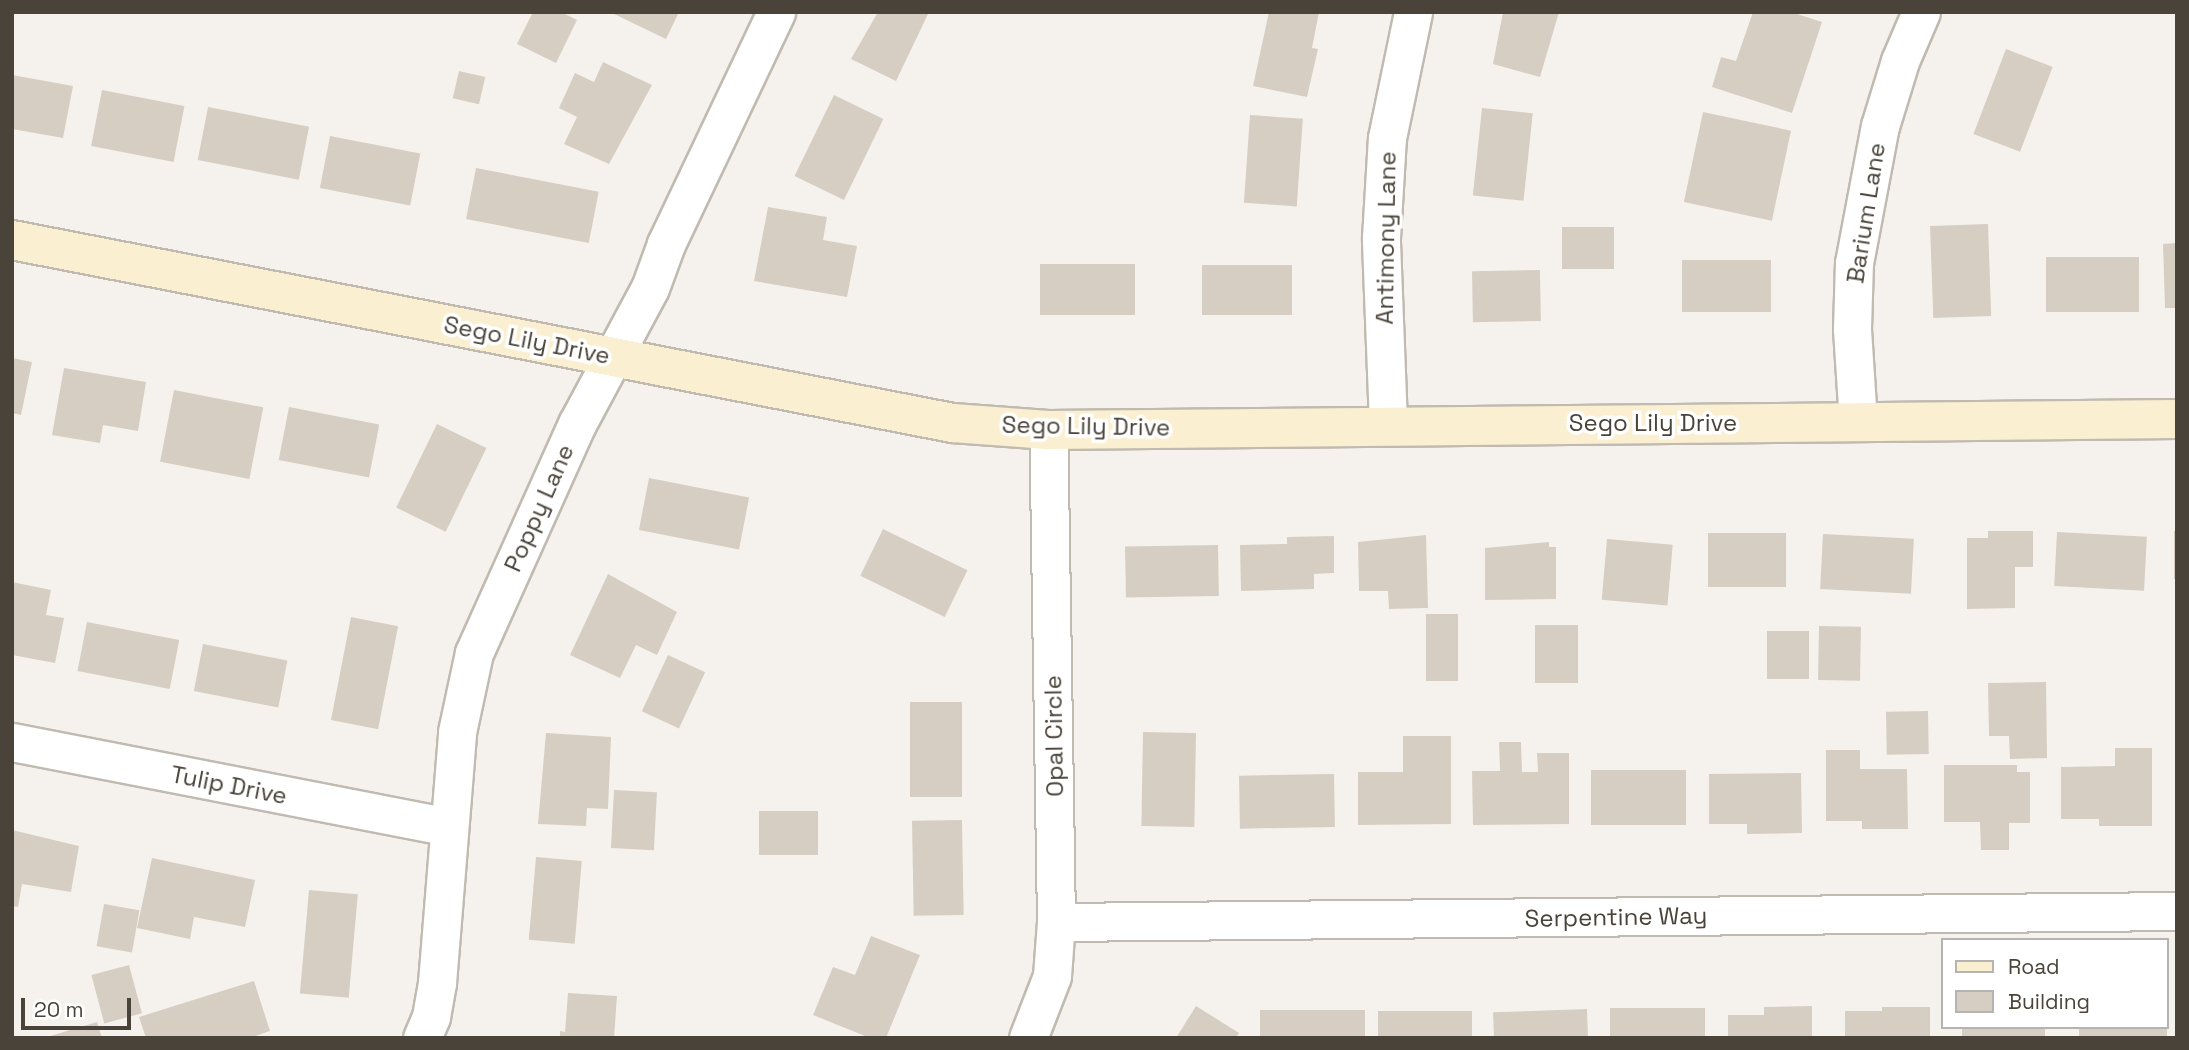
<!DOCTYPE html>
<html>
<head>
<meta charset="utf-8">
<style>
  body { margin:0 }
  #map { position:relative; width:2189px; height:1050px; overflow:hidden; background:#f5f2ed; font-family:"Space Grotesk",sans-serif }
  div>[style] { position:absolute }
  .building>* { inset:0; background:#d6cec3; transform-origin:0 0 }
  .roads { filter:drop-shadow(2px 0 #c0bab0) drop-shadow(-2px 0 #c0bab0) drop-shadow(0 2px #c0bab0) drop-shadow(0 -2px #c0bab0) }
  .minor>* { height:37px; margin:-18.5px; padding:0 18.5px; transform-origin:18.5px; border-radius:18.5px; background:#fff }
  .secondary>* { height:38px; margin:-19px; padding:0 19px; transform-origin:19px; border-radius:19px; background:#faefd1 }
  span { translate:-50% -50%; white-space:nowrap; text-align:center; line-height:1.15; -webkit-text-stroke:7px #fff; paint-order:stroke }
  .street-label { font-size:24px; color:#49433a }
  .frame { position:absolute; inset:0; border:14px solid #49433a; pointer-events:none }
  .legend { position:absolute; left:1941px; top:938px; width:228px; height:91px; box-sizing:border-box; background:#fff; border:2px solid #b6b4b0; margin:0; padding:9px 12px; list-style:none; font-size:21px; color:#49433a }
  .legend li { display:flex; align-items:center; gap:14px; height:35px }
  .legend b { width:35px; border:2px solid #b6b4b0 }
  .scale { position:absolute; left:21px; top:998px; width:110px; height:32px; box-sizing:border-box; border:4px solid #49433a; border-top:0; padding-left:9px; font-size:21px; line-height:24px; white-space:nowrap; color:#49433a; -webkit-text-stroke:5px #fff; paint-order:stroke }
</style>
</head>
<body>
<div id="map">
  <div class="building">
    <i style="clip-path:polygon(533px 12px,561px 12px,577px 20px,556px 63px,517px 44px)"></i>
    <i style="clip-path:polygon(610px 12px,679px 12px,666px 39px)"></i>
    <i style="clip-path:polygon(878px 12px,929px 12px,896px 81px,851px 59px)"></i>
    <i style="clip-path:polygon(1269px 12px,1319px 12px,1312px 48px,1318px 49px,1307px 97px,1253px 86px)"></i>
    <i style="clip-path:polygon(1503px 12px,1559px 12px,1540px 77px,1493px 64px)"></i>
    <i style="clip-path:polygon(1753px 12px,1791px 12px,1822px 22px,1792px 113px,1712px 87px,1721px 57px,1736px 61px)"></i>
    <i style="left:2006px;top:49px;width:50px;height:91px;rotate:21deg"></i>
    <i style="clip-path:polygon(603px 62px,652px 85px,609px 164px,564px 144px,577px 117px,559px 108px,575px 73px,594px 82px)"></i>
    <i style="left:459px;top:71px;width:27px;height:28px;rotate:13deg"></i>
    <i style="clip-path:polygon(12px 75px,73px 86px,63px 138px,12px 129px)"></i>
    <i style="left:102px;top:90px;width:84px;height:57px;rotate:11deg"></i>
    <i style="left:834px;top:95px;width:55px;height:90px;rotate:26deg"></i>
    <i style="left:208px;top:107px;width:103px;height:54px;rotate:11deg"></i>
    <i style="left:1482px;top:108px;width:51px;height:88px;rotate:6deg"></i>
    <i style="left:1703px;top:112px;width:90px;height:92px;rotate:12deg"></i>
    <i style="left:1250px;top:115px;width:53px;height:88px;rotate:4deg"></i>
    <i style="left:330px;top:136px;width:92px;height:53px;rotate:11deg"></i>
    <i style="left:476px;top:168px;width:125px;height:52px;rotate:11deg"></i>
    <i style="clip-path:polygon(768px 207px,827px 217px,823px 240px,857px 246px,847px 297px,754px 281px)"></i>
    <i style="left:1988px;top:224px;width:92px;height:58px;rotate:88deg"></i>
    <i style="left:1562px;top:227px;width:52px;height:42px"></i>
    <i style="clip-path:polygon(2177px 243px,2177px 308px,2165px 308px,2163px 244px)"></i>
    <i style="left:2139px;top:257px;width:55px;height:93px;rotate:90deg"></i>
    <i style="left:1682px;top:260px;width:89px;height:52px"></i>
    <i style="left:1040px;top:264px;width:95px;height:51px"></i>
    <i style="left:1292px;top:265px;width:50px;height:90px;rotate:90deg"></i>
    <i style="left:1540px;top:270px;width:51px;height:68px;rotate:89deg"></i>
    <i style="clip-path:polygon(12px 358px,32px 362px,21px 415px,12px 413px)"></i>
    <i style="clip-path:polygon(64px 368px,146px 382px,138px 431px,103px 425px,100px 443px,52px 435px)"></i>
    <i style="left:174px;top:390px;width:91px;height:73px;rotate:11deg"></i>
    <i style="left:289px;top:407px;width:92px;height:54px;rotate:11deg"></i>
    <i style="left:437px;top:424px;width:55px;height:93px;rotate:26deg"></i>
    <i style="left:649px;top:478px;width:102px;height:53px;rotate:11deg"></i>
    <i style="left:883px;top:529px;width:94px;height:52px;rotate:26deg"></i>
    <i style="clip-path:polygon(1988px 531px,2033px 531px,2033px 567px,2015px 567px,2015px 608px,1967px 609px,1967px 538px,1988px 538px)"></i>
    <i style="left:2174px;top:531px;width:3px;height:48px"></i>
    <i style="left:2057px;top:532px;width:90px;height:54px;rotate:3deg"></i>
    <i style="left:1786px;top:533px;width:54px;height:78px;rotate:90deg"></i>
    <i style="left:1823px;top:534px;width:91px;height:55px;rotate:3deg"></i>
    <i style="clip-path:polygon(1426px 535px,1428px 608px,1389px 609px,1388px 591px,1359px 591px,1358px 542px)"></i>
    <i style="clip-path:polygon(1334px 536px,1334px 573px,1314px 574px,1314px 589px,1241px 591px,1240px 545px,1287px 544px,1287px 537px)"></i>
    <i style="left:1607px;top:539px;width:66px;height:61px;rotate:5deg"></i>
    <i style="clip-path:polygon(1549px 542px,1549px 547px,1556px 547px,1556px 599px,1485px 600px,1485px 548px)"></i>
    <i style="left:1218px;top:545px;width:51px;height:93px;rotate:89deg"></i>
    <i style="clip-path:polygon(608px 574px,677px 612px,657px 655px,636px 645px,620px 678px,570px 655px)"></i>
    <i style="clip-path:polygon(12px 582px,51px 590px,46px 615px,64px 618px,55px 663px,12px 655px)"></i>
    <i style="left:1426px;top:614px;width:32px;height:67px"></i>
    <i style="left:351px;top:617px;width:48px;height:105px;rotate:11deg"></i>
    <i style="left:87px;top:622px;width:94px;height:50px;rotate:11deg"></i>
    <i style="left:1578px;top:625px;width:58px;height:43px;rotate:90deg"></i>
    <i style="left:1819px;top:626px;width:42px;height:54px;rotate:1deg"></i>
    <i style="left:1809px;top:631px;width:48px;height:42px;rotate:90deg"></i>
    <i style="left:203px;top:644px;width:86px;height:48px;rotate:11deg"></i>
    <i style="left:668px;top:655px;width:41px;height:62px;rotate:25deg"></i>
    <i style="clip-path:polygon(2046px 682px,2047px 758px,2010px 759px,2009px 736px,1989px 736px,1988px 683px)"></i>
    <i style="left:910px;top:702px;width:52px;height:95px"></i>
    <i style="left:1928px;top:711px;width:43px;height:42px;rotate:89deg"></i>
    <i style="left:1143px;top:732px;width:53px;height:94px;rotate:1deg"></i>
    <i style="clip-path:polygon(546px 733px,611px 737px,608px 809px,587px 808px,586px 826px,538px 824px)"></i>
    <i style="clip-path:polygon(1403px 736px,1451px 736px,1451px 824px,1358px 825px,1358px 772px,1403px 772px)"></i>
    <i style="clip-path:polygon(1499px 742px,1521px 742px,1522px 772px,1538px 772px,1537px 753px,1569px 753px,1569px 824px,1473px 825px,1472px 771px,1500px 771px)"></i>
    <i style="clip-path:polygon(2115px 748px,2152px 748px,2152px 826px,2099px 826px,2099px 819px,2061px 819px,2061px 767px,2115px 766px)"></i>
    <i style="clip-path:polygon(1826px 750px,1860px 750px,1860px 769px,1907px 769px,1908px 829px,1862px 829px,1862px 821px,1826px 821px)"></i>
    <i style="clip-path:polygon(1944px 765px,2017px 765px,2017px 772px,2030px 772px,2030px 823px,2009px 823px,2009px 850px,1981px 850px,1980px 822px,1944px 822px)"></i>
    <i style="left:1591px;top:770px;width:95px;height:55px"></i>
    <i style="clip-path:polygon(1801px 773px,1802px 833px,1747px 834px,1747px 824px,1709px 824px,1709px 774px)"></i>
    <i style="left:1334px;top:774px;width:53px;height:95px;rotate:89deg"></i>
    <i style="left:614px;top:790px;width:43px;height:58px;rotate:3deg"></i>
    <i style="left:759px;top:811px;width:59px;height:44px"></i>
    <i style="left:962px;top:820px;width:95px;height:50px;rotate:89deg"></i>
    <i style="clip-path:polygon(12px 830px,79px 846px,71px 892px,22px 884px,18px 907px,12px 906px)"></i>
    <i style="left:536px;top:857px;width:46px;height:83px;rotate:5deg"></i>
    <i style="clip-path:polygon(152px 858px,255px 880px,245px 927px,194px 917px,190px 939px,137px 928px)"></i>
    <i style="left:309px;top:890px;width:49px;height:104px;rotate:5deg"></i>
    <i style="left:104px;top:904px;width:36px;height:43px;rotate:10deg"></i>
    <i style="clip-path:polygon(871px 936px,920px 955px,886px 1038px,870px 1038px,813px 1015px,833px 967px,855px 975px)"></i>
    <i style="left:129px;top:965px;width:50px;height:39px;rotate:75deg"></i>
    <i style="clip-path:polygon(254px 981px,270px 1031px,250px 1038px,146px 1038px,139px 1017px)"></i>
    <i style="clip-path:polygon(568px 993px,617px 996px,614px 1038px,560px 1038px,560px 1031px,565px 1032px)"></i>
    <i style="clip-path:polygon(1196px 1006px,1239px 1033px,1236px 1038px,1176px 1038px)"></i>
    <i style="clip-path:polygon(1812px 1006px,1812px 1038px,1728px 1038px,1728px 1015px,1764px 1015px,1764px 1007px)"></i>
    <i style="clip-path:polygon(1882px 1007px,1930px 1007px,1930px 1038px,1845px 1038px,1845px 1011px,1882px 1011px)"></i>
    <i style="left:1705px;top:1008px;width:30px;height:95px;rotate:90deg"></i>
    <i style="left:1587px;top:1009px;width:29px;height:94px;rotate:88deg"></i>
    <i style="left:1365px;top:1010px;width:28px;height:105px;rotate:90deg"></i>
    <i style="left:1378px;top:1011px;width:94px;height:27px"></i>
    <i style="clip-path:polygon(97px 1022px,102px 1038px,47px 1038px,47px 1037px)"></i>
    <i style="left:1962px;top:1027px;width:83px;height:11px"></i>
    <i style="left:2079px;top:1027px;width:88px;height:11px"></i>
  </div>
  <div class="roads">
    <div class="minor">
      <i style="left:1858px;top:422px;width:93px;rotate:-93.7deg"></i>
      <i style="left:1852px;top:329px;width:66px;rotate:-88.3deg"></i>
      <i style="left:1854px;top:263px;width:139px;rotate:-79.3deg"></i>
      <i style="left:1880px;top:126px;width:68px;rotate:-72.9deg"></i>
      <i style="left:1900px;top:61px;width:53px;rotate:-66.8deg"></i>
      <i style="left:1388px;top:424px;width:186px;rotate:-92.2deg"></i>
      <i style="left:1381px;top:238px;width:100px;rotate:-86.6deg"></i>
      <i style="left:1387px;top:138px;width:129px;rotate:-78.3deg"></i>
      <i style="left:12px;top:742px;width:442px;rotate:11deg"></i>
      <i style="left:1056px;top:922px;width:1121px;rotate:-0.56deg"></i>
      <i style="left:422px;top:1038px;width:23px;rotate:-67deg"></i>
      <i style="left:431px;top:1017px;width:35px;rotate:-80deg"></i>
      <i style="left:437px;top:983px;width:252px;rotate:-85.4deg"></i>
      <i style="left:457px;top:732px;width:81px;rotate:-77.9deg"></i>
      <i style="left:474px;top:653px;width:251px;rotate:-65.8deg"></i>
      <i style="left:577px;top:424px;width:154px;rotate:-61.8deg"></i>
      <i style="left:650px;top:288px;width:47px;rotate:-70deg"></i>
      <i style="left:666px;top:244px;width:257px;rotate:-64.6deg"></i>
      <i style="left:1028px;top:1038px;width:66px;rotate:-68.8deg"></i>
      <i style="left:1052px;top:976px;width:54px;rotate:-85.8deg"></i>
      <i style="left:1056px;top:922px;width:492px;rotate:-90.9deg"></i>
    </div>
    <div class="secondary">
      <i style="left:12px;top:240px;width:959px;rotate:11.01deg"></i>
      <i style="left:953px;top:423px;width:95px;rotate:4.2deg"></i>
      <i style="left:1048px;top:430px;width:1129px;rotate:-0.56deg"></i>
    </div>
  </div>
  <div class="street-label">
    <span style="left:1866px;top:213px;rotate:-81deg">Barium Lane</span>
    <span style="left:1386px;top:238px;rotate:-89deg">Antimony Lane</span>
    <span style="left:527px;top:340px;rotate:11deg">Sego Lily Drive</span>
    <span style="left:1653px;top:423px">Sego Lily Drive</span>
    <span style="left:1086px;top:426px;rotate:1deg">Sego Lily Drive</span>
    <span style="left:539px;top:508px;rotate:-66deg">Poppy Lane</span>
    <span style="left:1054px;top:736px;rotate:-91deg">Opal Circle</span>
    <span style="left:229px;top:785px;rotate:11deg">Tulip Drive</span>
    <span style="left:1616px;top:917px;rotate:-1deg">Serpentine Way</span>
  </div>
  <div class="frame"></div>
  <ul class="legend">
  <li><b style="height:9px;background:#faefd1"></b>Road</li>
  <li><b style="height:19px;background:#d6cec3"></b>Building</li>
  </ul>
  <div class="scale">20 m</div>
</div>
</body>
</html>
